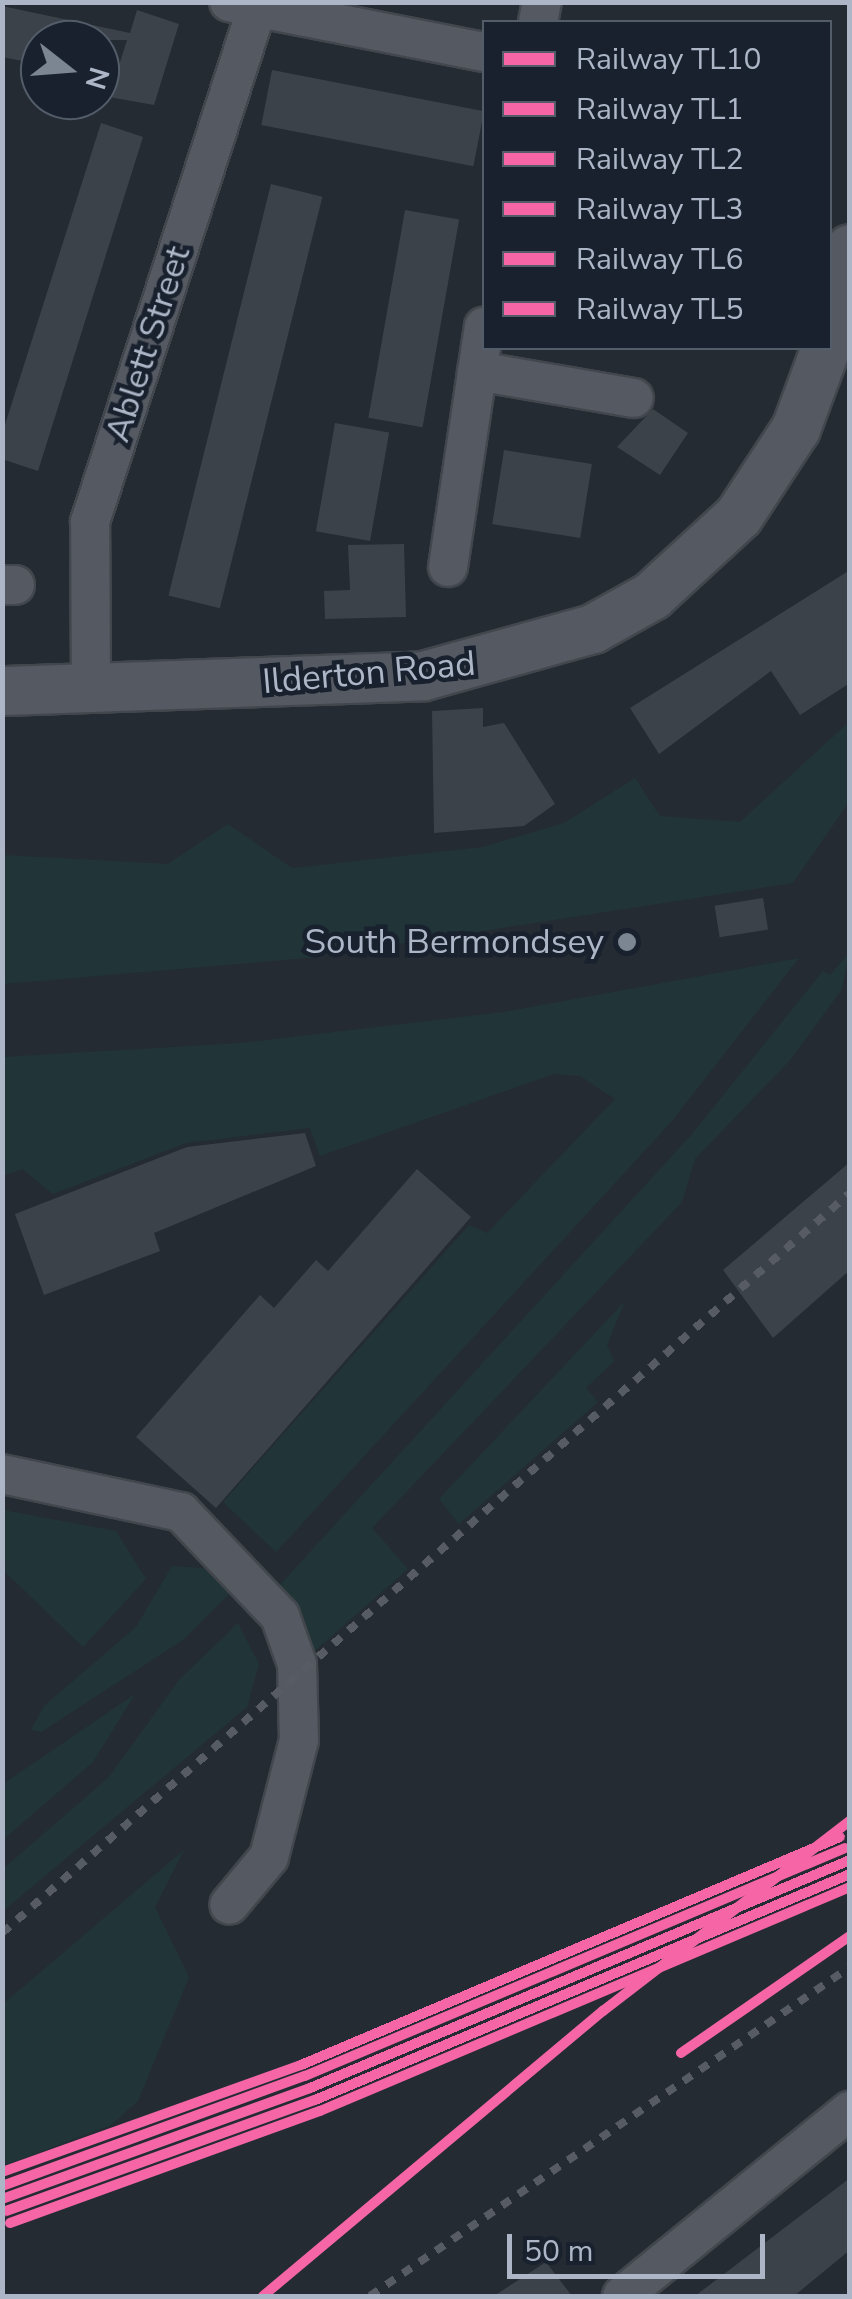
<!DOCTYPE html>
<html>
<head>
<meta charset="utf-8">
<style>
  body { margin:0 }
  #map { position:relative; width:852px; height:2299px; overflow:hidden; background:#242b32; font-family:"Nunito Sans",sans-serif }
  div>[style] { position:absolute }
  .green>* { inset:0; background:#213538 }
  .building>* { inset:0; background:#3c4249; transform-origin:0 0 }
  .roads { filter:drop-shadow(2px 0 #42474d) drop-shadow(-2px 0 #42474d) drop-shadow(0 2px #42474d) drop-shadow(0 -2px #42474d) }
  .minor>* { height:38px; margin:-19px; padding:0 19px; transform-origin:19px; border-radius:19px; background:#545962 }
  .tertiary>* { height:48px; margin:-24px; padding:0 24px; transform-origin:24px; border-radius:24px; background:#545962 }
  .rail>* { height:8px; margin-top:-4px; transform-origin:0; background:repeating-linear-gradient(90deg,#575c64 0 10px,transparent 0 20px) }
  .rail-1>* { height:10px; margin:-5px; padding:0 5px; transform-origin:5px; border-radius:5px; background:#f666a7 }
  .rail-2>* { height:10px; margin:-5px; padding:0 5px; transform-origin:5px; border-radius:5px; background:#f666a7 }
  .rail-3>* { height:10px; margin:-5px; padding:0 5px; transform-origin:5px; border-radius:5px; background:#f666a7 }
  .rail-4>* { height:10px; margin:-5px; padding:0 5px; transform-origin:5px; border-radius:5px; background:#f666a7 }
  .rail-5>* { height:10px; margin:-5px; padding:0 5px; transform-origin:5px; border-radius:5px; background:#f666a7 }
  .rail-6>* { height:10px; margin:-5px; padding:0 5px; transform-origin:5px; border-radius:5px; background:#f666a7 }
  .dots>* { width:28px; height:28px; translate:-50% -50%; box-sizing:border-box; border:5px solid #18212d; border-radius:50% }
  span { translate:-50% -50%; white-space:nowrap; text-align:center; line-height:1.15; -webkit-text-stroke:9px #18212d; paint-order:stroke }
  .street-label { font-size:35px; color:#acb6c6 }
  .poi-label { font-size:35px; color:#acb6c6 }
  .right { translate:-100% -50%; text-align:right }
  .frame { position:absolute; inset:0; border:5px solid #acb6c6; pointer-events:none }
  .legend { position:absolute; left:482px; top:20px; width:350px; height:330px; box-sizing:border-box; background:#18212d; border:2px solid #535d6a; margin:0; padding:12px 18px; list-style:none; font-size:30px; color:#acb6c6 }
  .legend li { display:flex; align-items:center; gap:20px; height:50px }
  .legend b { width:50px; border:2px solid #535d6a }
  .north { position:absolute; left:20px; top:20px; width:100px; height:100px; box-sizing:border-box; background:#18212d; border:2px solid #535d6a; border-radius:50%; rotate:107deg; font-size:28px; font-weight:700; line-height:40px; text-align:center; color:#acb6c6 }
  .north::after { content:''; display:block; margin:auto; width:35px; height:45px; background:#7c8592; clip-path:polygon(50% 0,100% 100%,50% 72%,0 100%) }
  .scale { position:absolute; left:507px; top:2234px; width:258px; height:45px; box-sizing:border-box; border:5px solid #acb6c6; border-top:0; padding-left:12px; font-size:30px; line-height:35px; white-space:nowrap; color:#acb6c6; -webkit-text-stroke:8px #18212d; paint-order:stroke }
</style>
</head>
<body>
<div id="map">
  <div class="green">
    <i style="clip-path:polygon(849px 722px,849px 802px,793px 883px,308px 958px,3px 984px,3px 855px,168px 864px,228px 824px,292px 868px,483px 847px,564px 823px,635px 778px,660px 816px,740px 822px)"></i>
    <i style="clip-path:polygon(849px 953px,842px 989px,791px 1059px,695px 1159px,682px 1202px,372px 1528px,408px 1569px,310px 1655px,278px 1587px,692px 1134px,823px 971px,830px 975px)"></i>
    <i style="clip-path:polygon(799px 958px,672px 1121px,276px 1552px,223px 1502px,469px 1225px,487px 1233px,615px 1099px,580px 1076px,554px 1074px,320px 1156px,310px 1128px,186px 1143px,53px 1194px,22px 1169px,3px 1176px,3px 1057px,242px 1043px,504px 1012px)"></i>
    <i style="clip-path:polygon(625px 1301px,607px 1345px,614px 1361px,586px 1388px,598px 1402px,459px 1524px,439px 1499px)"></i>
    <i style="clip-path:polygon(3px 1510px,116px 1531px,146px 1579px,83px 1647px,3px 1570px)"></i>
    <i style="clip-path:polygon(172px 1566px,204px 1568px,229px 1594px,183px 1640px,41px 1732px,31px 1730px,44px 1706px,136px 1627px)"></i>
    <i style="clip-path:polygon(238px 1623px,259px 1664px,247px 1707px,3px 1911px,3px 1869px,109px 1777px,179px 1680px)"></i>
    <i style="clip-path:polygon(135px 1694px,93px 1762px,3px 1840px,3px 1784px)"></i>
    <i style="clip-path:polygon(184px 1850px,155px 1907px,189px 1977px,138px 2101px,111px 2125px,3px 2166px,3px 2004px)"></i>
  </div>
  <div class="building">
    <i style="clip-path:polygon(2px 6px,130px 33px,137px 10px,179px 24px,154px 105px,109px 97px,127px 40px,40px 40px,33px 63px,2px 57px)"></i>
    <i style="left:272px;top:70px;width:216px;height:56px;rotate:11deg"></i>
    <i style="clip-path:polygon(101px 123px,143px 137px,38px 471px,2px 459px,2px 434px)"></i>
    <i style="left:271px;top:184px;width:53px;height:424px;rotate:14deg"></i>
    <i style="left:405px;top:210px;width:55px;height:211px;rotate:10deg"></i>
    <i style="clip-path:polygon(653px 409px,688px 433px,660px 475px,617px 447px)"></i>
    <i style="left:335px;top:423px;width:55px;height:110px;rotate:10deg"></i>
    <i style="left:504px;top:450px;width:89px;height:75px;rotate:9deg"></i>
    <i style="clip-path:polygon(404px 544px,406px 617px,325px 619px,324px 591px,350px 590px,348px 545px)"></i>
    <i style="clip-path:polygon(850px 570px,850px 683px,800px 715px,771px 671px,659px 754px,630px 708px)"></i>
    <i style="clip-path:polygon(483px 708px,483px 727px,504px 723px,555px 804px,524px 826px,434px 833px,432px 711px)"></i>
    <i style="left:763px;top:898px;width:32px;height:49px;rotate:81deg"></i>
    <i style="clip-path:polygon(305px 1133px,316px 1166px,154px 1233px,160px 1251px,44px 1295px,15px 1214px,187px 1147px)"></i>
    <i style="clip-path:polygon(850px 1162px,850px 1270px,773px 1338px,723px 1270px)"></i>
    <i style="clip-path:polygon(417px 1169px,471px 1217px,216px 1508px,136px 1437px,260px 1295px,274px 1308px,316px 1260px,328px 1271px)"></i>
    <i style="clip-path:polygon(850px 2178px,850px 2250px,794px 2296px,695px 2296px)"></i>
    <i style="clip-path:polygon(546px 2262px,572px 2296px,494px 2296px)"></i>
  </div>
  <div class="roads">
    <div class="minor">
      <i style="left:229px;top:2px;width:260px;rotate:11.1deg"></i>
      <i style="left:538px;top:22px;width:20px;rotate:-79deg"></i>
      <i style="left:477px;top:371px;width:159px;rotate:9.8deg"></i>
      <i style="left:448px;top:567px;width:243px;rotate:-81.5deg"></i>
      <i style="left:2px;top:585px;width:13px"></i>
      <i style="left:91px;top:688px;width:166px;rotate:-90.3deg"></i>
      <i style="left:90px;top:522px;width:540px;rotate:-72deg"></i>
      <i style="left:2px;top:1474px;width:183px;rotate:12deg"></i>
      <i style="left:181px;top:1512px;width:144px;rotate:46.4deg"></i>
      <i style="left:280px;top:1616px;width:51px;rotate:70.5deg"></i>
      <i style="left:297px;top:1664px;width:76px;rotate:88.5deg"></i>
      <i style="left:299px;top:1740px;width:121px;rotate:104.4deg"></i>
      <i style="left:269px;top:1857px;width:62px;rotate:129.8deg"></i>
      <i style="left:622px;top:2296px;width:294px;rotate:-39.1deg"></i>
    </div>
    <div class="tertiary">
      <i style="left:830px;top:334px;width:87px;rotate:-76.8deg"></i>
      <i style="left:2px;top:691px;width:422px;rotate:-2deg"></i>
      <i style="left:424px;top:676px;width:175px;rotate:-15.5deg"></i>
      <i style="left:593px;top:629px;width:68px;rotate:-29.2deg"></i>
      <i style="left:652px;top:596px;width:118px;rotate:-42.6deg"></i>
      <i style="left:739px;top:516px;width:104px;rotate:-56.8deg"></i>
      <i style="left:796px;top:429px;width:86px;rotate:-69.7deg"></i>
    </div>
  </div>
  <div class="rail">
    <i style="left:2px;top:1933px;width:1125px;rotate:-41.11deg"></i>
    <i style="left:370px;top:2296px;width:582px;rotate:-34.43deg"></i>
  </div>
  <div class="rail-1">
    <i style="left:681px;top:2053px;width:206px;rotate:-34.7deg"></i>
    <i style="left:263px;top:2296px;width:444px;rotate:-40deg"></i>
    <i style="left:603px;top:2011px;width:312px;rotate:-37.6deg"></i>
  </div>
  <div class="rail-2">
    <i style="left:2px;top:2199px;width:327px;rotate:-19.8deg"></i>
    <i style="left:310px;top:2088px;width:586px;rotate:-22.89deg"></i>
  </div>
  <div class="rail-3">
    <i style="left:6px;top:2211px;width:328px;rotate:-19.8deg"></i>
    <i style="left:315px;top:2100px;width:581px;rotate:-22.9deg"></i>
  </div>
  <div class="rail-4">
    <i style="left:2px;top:2186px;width:322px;rotate:-20deg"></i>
    <i style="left:305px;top:2076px;width:586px;rotate:-22.89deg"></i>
  </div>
  <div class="rail-5">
    <i style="left:10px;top:2223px;width:330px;rotate:-19.9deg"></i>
    <i style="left:320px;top:2111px;width:575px;rotate:-22.91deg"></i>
  </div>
  <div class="rail-6">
    <i style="left:2px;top:2172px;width:318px;rotate:-19.7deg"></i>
    <i style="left:301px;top:2065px;width:585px;rotate:-22.93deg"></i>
  </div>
  <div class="dots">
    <i style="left:627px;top:942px;background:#7c8592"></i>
  </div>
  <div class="street-label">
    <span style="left:148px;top:344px;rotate:-72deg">Ablett Street</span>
    <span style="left:369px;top:673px;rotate:-5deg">Ilderton Road</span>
  </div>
  <div class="poi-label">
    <span class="right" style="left:604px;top:942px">South Bermondsey</span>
  </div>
  <div class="frame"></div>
  <ul class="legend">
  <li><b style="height:12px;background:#f666a7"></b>Railway TL10</li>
  <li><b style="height:12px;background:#f666a7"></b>Railway TL1</li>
  <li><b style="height:12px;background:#f666a7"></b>Railway TL2</li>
  <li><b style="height:12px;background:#f666a7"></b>Railway TL3</li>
  <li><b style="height:12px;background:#f666a7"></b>Railway TL6</li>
  <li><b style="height:12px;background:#f666a7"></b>Railway TL5</li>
  </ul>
  <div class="north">N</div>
  <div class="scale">50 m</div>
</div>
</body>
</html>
